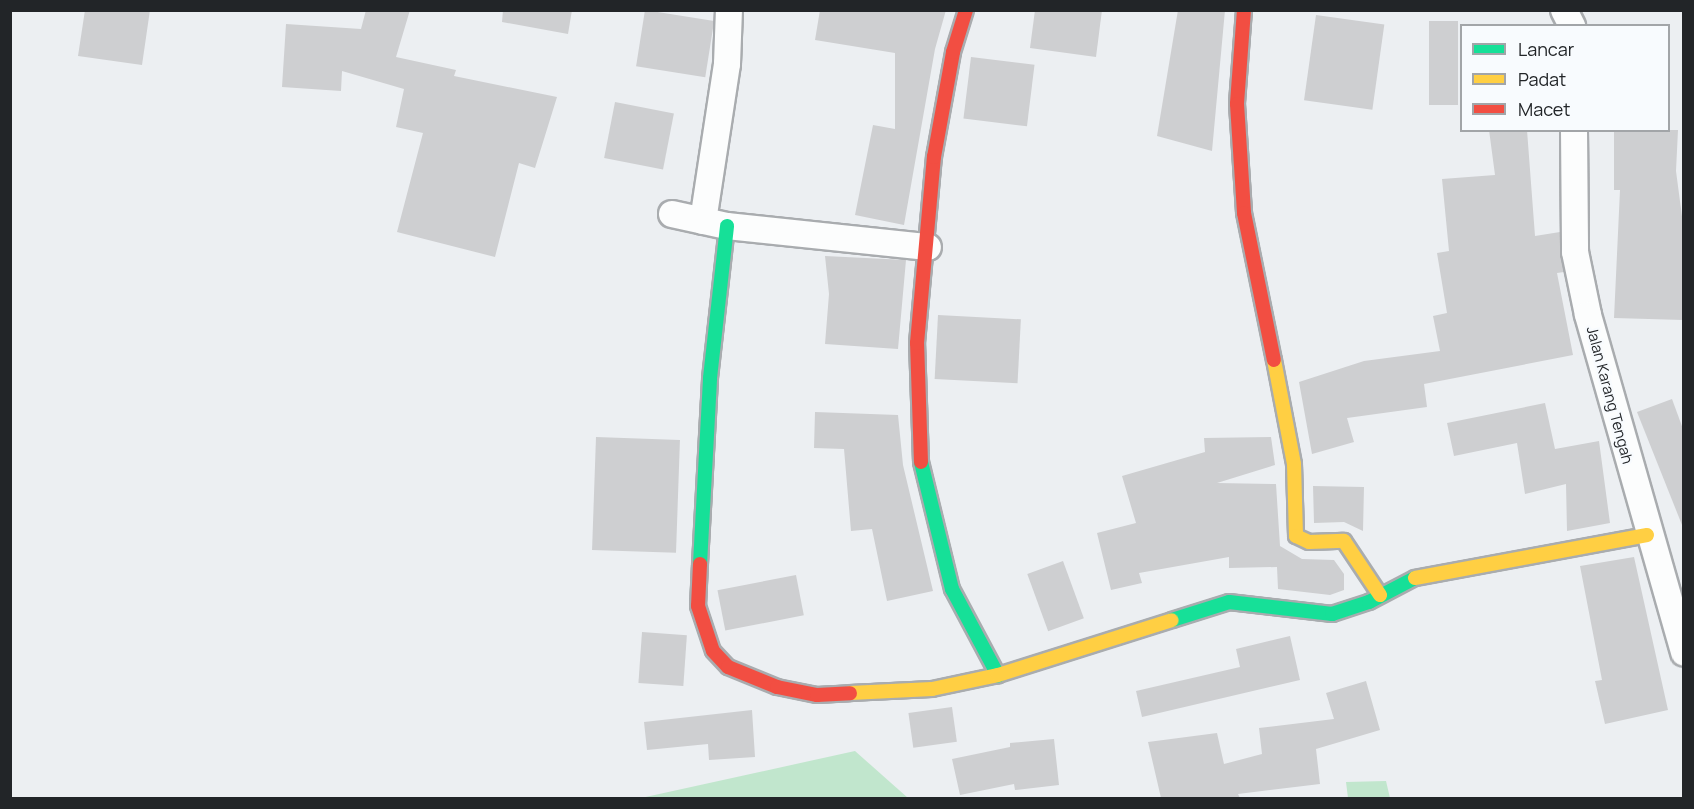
<!DOCTYPE html>
<html>
<head>
<meta charset="utf-8">
<style>
  body { margin:0 }
  #map { position:relative; width:1694px; height:809px; overflow:hidden; background:#eceff2; font-family:Manrope,sans-serif }
  div>[style] { position:absolute }
  .green>* { inset:0; background:#c1e6cd }
  .building>* { inset:0; background:#cecfd1; transform-origin:0 0 }
  .roads { filter:drop-shadow(2px 0 #a9acaf) drop-shadow(-2px 0 #a9acaf) drop-shadow(0 2px #a9acaf) drop-shadow(0 -2px #a9acaf) }
  .street>* { height:26px; margin:-13px; padding:0 13px; transform-origin:13px; border-radius:13px; background:#fcfdfd }
  .fast>* { height:14px; margin:-7px; padding:0 7px; transform-origin:7px; border-radius:7px; background:#16e098 }
  .slow>* { height:14px; margin:-7px; padding:0 7px; transform-origin:7px; border-radius:7px; background:#ffcf43 }
  .jam>* { height:14px; margin:-7px; padding:0 7px; transform-origin:7px; border-radius:7px; background:#f24e42 }
  span { translate:-50% -50%; white-space:nowrap; text-align:center; line-height:1.15; -webkit-text-stroke:4.5px #f8fbfe; paint-order:stroke }
  .street-label { font-size:15px; color:#222528 }
  .frame { position:absolute; inset:0; border:12px solid #222528; pointer-events:none }
  .legend { position:absolute; left:1460px; top:24px; width:210px; height:108px; box-sizing:border-box; background:#f8fbfe; border:2px solid #a2a5a8; margin:0; padding:8px 10px; list-style:none; font-size:18px; color:#222528 }
  .legend li { display:flex; align-items:center; gap:12px; height:30px }
  .legend b { width:30px; border:2px solid #a2a5a8 }
</style>
</head>
<body>
<div id="map">
  <div class="green">
    <i style="clip-path:polygon(855px 751px,908px 798px,641px 798px)"></i>
    <i style="clip-path:polygon(1386px 781px,1390px 798px,1348px 798px,1346px 782px)"></i>
  </div>
  <div class="building">
    <i style="clip-path:polygon(85px 10px,150px 10px,142px 65px,78px 56px)"></i>
    <i style="clip-path:polygon(366px 10px,410px 10px,396px 57px,456px 70px,454px 76px,557px 97px,535px 168px,519px 163px,495px 257px,397px 232px,423px 133px,396px 127px,404px 89px,342px 71px,341px 91px,282px 87px,286px 24px,361px 29px)"></i>
    <i style="clip-path:polygon(503px 10px,572px 10px,568px 34px,502px 22px)"></i>
    <i style="left:645px;top:10px;width:70px;height:57px;rotate:9deg"></i>
    <i style="clip-path:polygon(820px 10px,946px 10px,935px 49px,904px 225px,855px 215px,873px 125px,895px 129px,895px 53px,815px 40px)"></i>
    <i style="clip-path:polygon(1035px 10px,1102px 10px,1096px 57px,1030px 48px)"></i>
    <i style="clip-path:polygon(1178px 10px,1225px 10px,1212px 151px,1157px 136px)"></i>
    <i style="left:1316px;top:15px;width:69px;height:86px;rotate:8deg"></i>
    <i style="left:1429px;top:21px;width:29px;height:84px"></i>
    <i style="left:971px;top:57px;width:64px;height:62px;rotate:7deg"></i>
    <i style="left:615px;top:102px;width:60px;height:57px;rotate:11deg"></i>
    <i style="clip-path:polygon(1489px 130px,1527px 130px,1535px 236px,1560px 232px,1564px 272px,1557px 273px,1573px 355px,1424px 384px,1427px 407px,1347px 418px,1354px 442px,1312px 454px,1299px 382px,1364px 361px,1440px 351px,1433px 316px,1447px 313px,1437px 253px,1449px 251px,1442px 179px,1495px 175px)"></i>
    <i style="clip-path:polygon(1614px 130px,1678px 130px,1676px 171px,1683px 224px,1683px 320px,1614px 318px,1620px 190px,1614px 190px)"></i>
    <i style="clip-path:polygon(825px 256px,906px 260px,898px 349px,825px 344px,829px 294px)"></i>
    <i style="left:938px;top:315px;width:83px;height:64px;rotate:3deg"></i>
    <i style="clip-path:polygon(1672px 399px,1683px 429px,1682px 525px,1637px 412px)"></i>
    <i style="clip-path:polygon(1545px 403px,1555px 449px,1599px 441px,1610px 523px,1567px 531px,1566px 484px,1525px 494px,1517px 443px,1454px 456px,1447px 423px)"></i>
    <i style="clip-path:polygon(815px 412px,898px 415px,903px 465px,933px 591px,887px 601px,872px 529px,851px 531px,844px 449px,814px 448px)"></i>
    <i style="left:596px;top:437px;width:84px;height:113px;rotate:2deg"></i>
    <i style="clip-path:polygon(1271px 437px,1275px 465px,1217px 483px,1276px 484px,1280px 546px,1302px 559px,1334px 560px,1344px 574px,1344px 590px,1330px 595px,1278px 589px,1277px 567px,1229px 568px,1229px 557px,1139px 573px,1142px 583px,1111px 590px,1097px 533px,1136px 523px,1122px 476px,1205px 452px,1204px 438px)"></i>
    <i style="clip-path:polygon(1313px 486px,1364px 487px,1363px 531px,1344px 522px,1314px 523px)"></i>
    <i style="clip-path:polygon(1634px 557px,1668px 710px,1605px 724px,1595px 681px,1602px 680px,1580px 566px)"></i>
    <i style="left:1063px;top:561px;width:61px;height:38px;rotate:70deg"></i>
    <i style="left:796px;top:575px;width:41px;height:80px;rotate:79deg"></i>
    <i style="left:642px;top:632px;width:45px;height:51px;rotate:4deg"></i>
    <i style="clip-path:polygon(1290px 636px,1300px 680px,1142px 717px,1136px 691px,1240px 667px,1236px 649px)"></i>
    <i style="clip-path:polygon(1366px 681px,1380px 730px,1316px 749px,1320px 784px,1238px 794px,1240px 798px,1161px 798px,1148px 742px,1217px 733px,1224px 764px,1262px 754px,1259px 728px,1334px 719px,1326px 693px)"></i>
    <i style="left:952px;top:707px;width:35px;height:44px;rotate:82deg"></i>
    <i style="clip-path:polygon(752px 710px,755px 757px,709px 760px,708px 744px,647px 750px,644px 722px)"></i>
    <i style="clip-path:polygon(1054px 739px,1059px 785px,1015px 790px,1014px 784px,960px 795px,952px 759px,1010px 747px,1010px 743px)"></i>
  </div>
  <div class="roads">
    <div class="street">
      <i style="left:1564px;top:10px;width:18px;rotate:63deg"></i>
      <i style="left:1574px;top:130px;width:122px;rotate:89.5deg"></i>
      <i style="left:1575px;top:252px;width:64px;rotate:78.3deg"></i>
      <i style="left:1588px;top:315px;width:351px;rotate:74.1deg"></i>
      <i style="left:672px;top:214px;width:56px;rotate:12.3deg"></i>
      <i style="left:727px;top:226px;width:202px;rotate:6deg"></i>
      <i style="left:703px;top:221px;width:159px;rotate:-81.3deg"></i>
      <i style="left:727px;top:64px;width:54px;rotate:-87.9deg"></i>
    </div>
    <div class="fast">
      <i style="left:921px;top:462px;width:131px;rotate:76.3deg"></i>
      <i style="left:952px;top:589px;width:98px;rotate:61.9deg"></i>
      <i style="left:700px;top:564px;width:186px;rotate:-86.9deg"></i>
      <i style="left:710px;top:378px;width:153px;rotate:-83.6deg"></i>
      <i style="left:1172px;top:620px;width:60px;rotate:-17.5deg"></i>
      <i style="left:1229px;top:602px;width:104px;rotate:6.6deg"></i>
      <i style="left:1332px;top:614px;width:39px;rotate:-18deg"></i>
      <i style="left:1369px;top:602px;width:52px;rotate:-27.6deg"></i>
    </div>
    <div class="slow">
      <i style="left:1274px;top:360px;width:106px;rotate:79.1deg"></i>
      <i style="left:1294px;top:464px;width:72px;rotate:88.4deg"></i>
      <i style="left:1296px;top:536px;width:14px;rotate:25deg"></i>
      <i style="left:1309px;top:542px;width:35px;rotate:-2deg"></i>
      <i style="left:1344px;top:541px;width:65px;rotate:56.3deg"></i>
      <i style="left:1415px;top:578px;width:236px;rotate:-10.5deg"></i>
      <i style="left:850px;top:693px;width:82px;rotate:-2.8deg"></i>
      <i style="left:932px;top:689px;width:67px;rotate:-12deg"></i>
      <i style="left:998px;top:675px;width:182px;rotate:-17.5deg"></i>
    </div>
    <div class="jam">
      <i style="left:1244px;top:10px;width:94px;rotate:94.3deg"></i>
      <i style="left:1237px;top:104px;width:109px;rotate:86.3deg"></i>
      <i style="left:1244px;top:213px;width:150px;rotate:78.5deg"></i>
      <i style="left:921px;top:462px;width:119px;rotate:-91.9deg"></i>
      <i style="left:917px;top:343px;width:187px;rotate:-84.8deg"></i>
      <i style="left:934px;top:157px;width:107px;rotate:-79.7deg"></i>
      <i style="left:953px;top:52px;width:44px;rotate:-72.8deg"></i>
      <i style="left:700px;top:564px;width:42px;rotate:92.7deg"></i>
      <i style="left:698px;top:606px;width:47px;rotate:71.6deg"></i>
      <i style="left:713px;top:651px;width:22px;rotate:47deg"></i>
      <i style="left:728px;top:667px;width:53px;rotate:22.2deg"></i>
      <i style="left:777px;top:687px;width:41px;rotate:11.3deg"></i>
      <i style="left:817px;top:695px;width:33px;rotate:-3deg"></i>
    </div>
  </div>
  <div class="street-label">
    <span style="left:1610px;top:395px;rotate:75deg">Jalan Karang Tengah</span>
  </div>
  <div class="frame"></div>
  <ul class="legend">
  <li><b style="height:8px;background:#16e098"></b>Lancar</li>
  <li><b style="height:8px;background:#ffcf43"></b>Padat</li>
  <li><b style="height:8px;background:#f24e42"></b>Macet</li>
  </ul>
</div>
</body>
</html>
